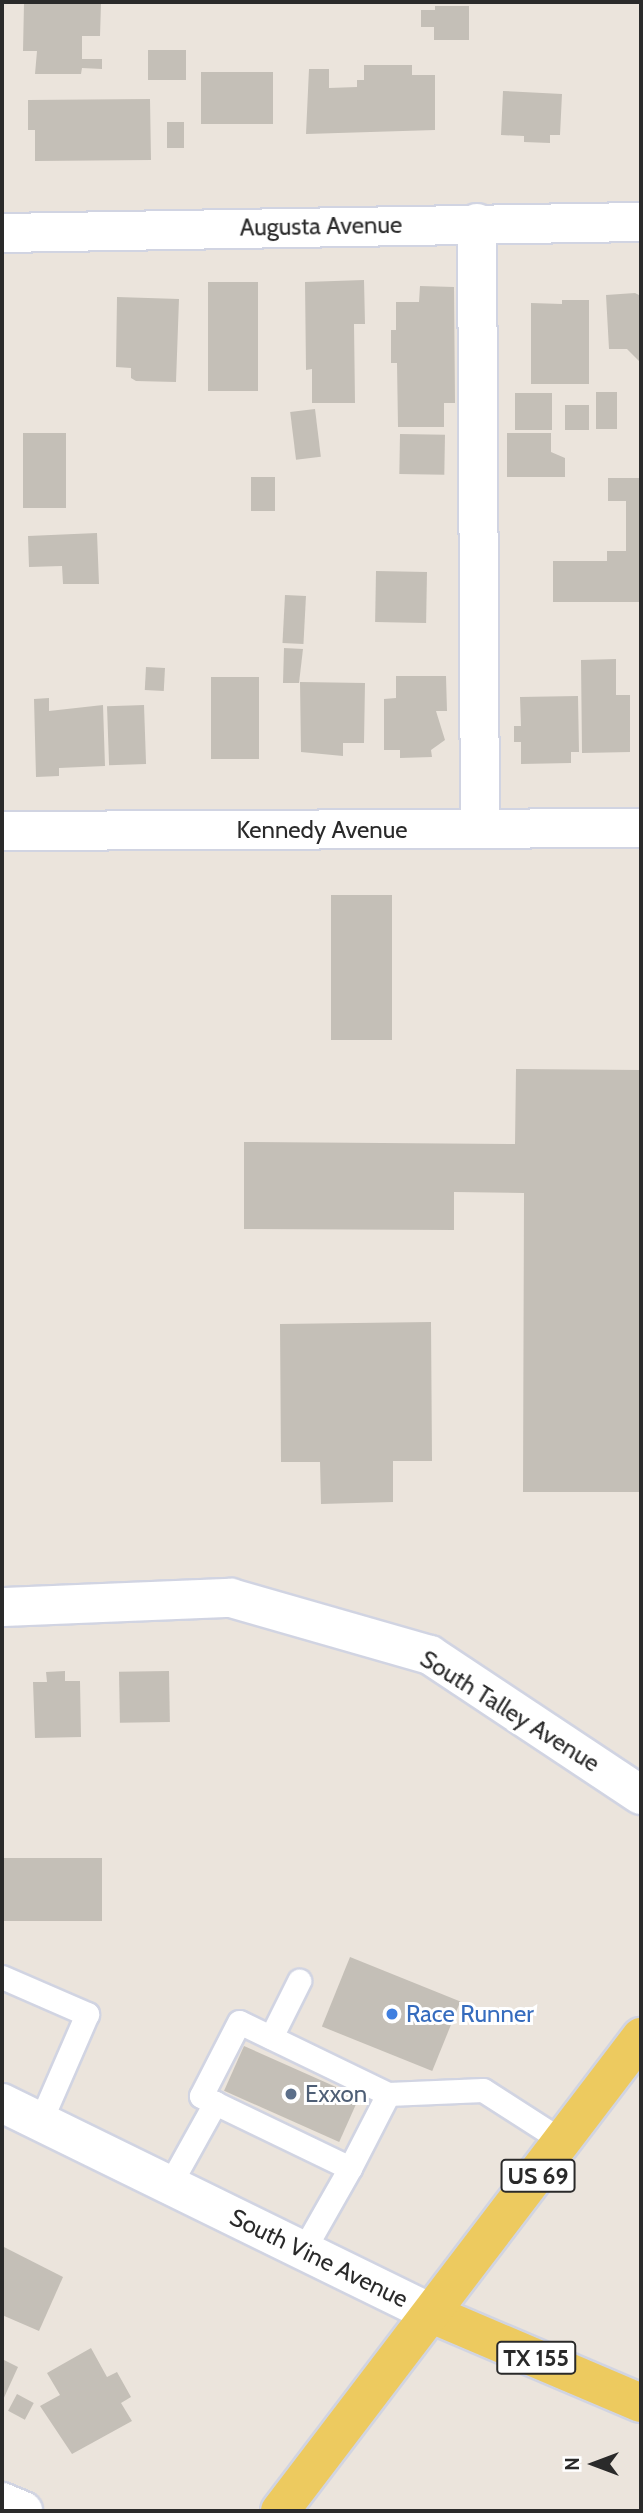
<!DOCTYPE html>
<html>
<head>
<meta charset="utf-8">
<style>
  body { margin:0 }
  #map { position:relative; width:643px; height:2513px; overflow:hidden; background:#ebe4dc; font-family:Cabin,sans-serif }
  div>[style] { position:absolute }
  .building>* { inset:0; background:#c4bfb7; transform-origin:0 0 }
  .roads { filter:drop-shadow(2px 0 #d1d4e2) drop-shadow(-2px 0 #d1d4e2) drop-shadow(0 2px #d1d4e2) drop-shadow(0 -2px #d1d4e2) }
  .lane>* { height:23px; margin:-11.5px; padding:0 11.5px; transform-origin:11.5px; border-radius:11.5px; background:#fff }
  .street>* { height:38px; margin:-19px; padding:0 19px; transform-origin:19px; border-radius:19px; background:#fff }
  .secondary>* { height:38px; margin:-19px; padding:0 19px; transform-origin:19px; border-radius:19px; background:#fff }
  .primary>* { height:38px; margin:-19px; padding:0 19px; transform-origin:19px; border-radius:19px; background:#edca5f }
  .dots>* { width:19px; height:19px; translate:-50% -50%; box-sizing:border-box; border:4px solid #fff; border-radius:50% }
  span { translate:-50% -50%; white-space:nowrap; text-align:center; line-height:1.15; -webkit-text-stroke:6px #fff; paint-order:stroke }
  .shield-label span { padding:2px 5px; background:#fff; border:2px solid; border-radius:5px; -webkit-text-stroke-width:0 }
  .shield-label { font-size:23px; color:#2a2a2a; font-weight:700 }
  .street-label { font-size:24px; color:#2a2a2a }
  .shop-label { font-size:24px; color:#366cbe }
  .left { translate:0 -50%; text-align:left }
  .service-label { font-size:24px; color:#4e5e75 }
  .frame { position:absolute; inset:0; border:4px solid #2a2a2a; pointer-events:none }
  .north { position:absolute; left:559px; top:2429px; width:70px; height:70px; -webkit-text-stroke:5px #fff; paint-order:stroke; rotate:270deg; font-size:19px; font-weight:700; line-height:28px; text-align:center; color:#2a2a2a }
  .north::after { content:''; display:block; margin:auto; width:24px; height:32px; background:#2a2a2a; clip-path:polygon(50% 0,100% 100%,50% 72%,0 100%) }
</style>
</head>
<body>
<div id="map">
  <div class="building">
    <i style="clip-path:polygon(24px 3px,101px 4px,100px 36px,82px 36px,82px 59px,102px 59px,102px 69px,82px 68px,81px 74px,35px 74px,37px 51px,23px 51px)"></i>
    <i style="clip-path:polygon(435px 6px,469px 6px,469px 40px,434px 40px,434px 27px,421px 27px,421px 10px,435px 10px)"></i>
    <i style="left:148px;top:50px;width:38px;height:30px"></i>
    <i style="clip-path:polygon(364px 65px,412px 65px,412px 75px,435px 75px,435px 130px,306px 134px,309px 69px,329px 69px,329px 88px,357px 87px,357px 80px,364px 80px)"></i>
    <i style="left:201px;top:72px;width:72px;height:52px"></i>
    <i style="clip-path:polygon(503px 91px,562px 94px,560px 135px,550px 135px,550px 143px,524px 142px,524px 136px,501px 135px)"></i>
    <i style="clip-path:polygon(150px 99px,151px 160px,35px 161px,35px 130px,28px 130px,28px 100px)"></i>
    <i style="left:167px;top:122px;width:17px;height:26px"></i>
    <i style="clip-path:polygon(364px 280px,365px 324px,354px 324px,355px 403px,312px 403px,312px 369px,306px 370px,305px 282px)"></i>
    <i style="left:208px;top:282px;width:50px;height:109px"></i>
    <i style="clip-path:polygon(420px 286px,454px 287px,455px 403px,444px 403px,444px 427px,398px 427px,397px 363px,391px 363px,391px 330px,396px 330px,396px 302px,419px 302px)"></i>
    <i style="clip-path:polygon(635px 293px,641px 296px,641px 363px,627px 349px,609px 349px,606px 295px)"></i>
    <i style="clip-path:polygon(117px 297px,179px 299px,176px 382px,136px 381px,131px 378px,131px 368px,116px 367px)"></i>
    <i style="clip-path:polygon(562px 300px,589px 300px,589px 384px,531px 384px,531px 303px,562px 304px)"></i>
    <i style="left:596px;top:392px;width:21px;height:37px"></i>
    <i style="left:515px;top:393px;width:37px;height:37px"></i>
    <i style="left:589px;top:405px;width:25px;height:24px;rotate:90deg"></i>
    <i style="left:315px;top:409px;width:48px;height:25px;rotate:83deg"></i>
    <i style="left:23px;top:433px;width:43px;height:75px"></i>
    <i style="clip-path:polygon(507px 433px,551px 433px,551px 452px,565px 458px,565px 477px,507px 477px)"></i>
    <i style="left:400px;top:434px;width:45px;height:40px;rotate:1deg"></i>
    <i style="left:251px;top:477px;width:24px;height:34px"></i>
    <i style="clip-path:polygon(608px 478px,641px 478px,641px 602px,553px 602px,553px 561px,607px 561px,607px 551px,626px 551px,626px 501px,608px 501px)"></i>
    <i style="clip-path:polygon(97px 533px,99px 584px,63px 584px,62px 566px,29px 567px,28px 536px)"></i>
    <i style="left:376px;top:571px;width:51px;height:51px;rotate:1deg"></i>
    <i style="left:285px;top:595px;width:21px;height:48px;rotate:3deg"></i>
    <i style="clip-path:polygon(284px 648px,303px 649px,299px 683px,283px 683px)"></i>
    <i style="clip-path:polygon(616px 659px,616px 695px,630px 695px,630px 752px,582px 753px,581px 660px)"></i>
    <i style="left:146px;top:667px;width:19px;height:23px;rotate:3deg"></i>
    <i style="clip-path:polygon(396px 676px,446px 676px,447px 711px,436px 711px,445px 740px,431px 750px,432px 757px,400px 758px,400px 750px,384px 750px,384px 699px,396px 698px)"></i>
    <i style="left:211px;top:677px;width:48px;height:82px"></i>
    <i style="clip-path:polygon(300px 682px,365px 683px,364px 743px,343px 743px,343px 756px,301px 752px)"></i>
    <i style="clip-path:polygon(578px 696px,579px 752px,571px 752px,571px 763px,521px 764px,521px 742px,514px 742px,514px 726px,521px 726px,520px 697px)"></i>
    <i style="clip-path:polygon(49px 698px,49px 711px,103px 705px,105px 766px,59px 768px,59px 776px,36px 777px,34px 699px)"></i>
    <i style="left:144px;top:705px;width:59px;height:37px;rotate:88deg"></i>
    <i style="left:392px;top:895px;width:145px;height:61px;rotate:90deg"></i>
    <i style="clip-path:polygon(516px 1069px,641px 1070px,641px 1492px,523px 1492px,524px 1193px,454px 1192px,454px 1230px,244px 1229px,244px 1142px,515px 1144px)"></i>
    <i style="clip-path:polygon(431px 1322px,432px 1461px,393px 1461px,393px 1502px,321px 1504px,320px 1462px,281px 1462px,280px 1324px)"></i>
    <i style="clip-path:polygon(65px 1671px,65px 1681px,80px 1681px,81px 1737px,35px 1738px,33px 1682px,47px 1682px,46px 1672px)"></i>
    <i style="left:169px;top:1671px;width:51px;height:50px;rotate:89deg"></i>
    <i style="left:2px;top:1858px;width:100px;height:63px"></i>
    <i style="left:350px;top:1957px;width:119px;height:75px;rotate:22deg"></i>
    <i style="left:244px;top:2046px;width:126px;height:49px;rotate:24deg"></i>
    <i style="clip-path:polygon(2px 2246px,63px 2277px,39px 2331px,2px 2315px)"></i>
    <i style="clip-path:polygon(91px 2348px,107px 2377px,117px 2372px,131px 2397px,121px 2403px,132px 2421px,72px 2454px,40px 2406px,60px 2395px,47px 2373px)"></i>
    <i style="clip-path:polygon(2px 2359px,18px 2367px,2px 2402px)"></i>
    <i style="left:17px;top:2394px;width:19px;height:19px;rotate:28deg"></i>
  </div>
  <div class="roads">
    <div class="lane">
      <i style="left:2px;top:1977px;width:93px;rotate:23.5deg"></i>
      <i style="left:87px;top:2014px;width:118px;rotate:113.5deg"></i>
      <i style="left:271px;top:2037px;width:63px;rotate:-63.4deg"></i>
      <i style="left:388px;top:2094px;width:95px;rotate:-2.4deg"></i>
      <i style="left:483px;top:2090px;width:96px;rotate:32.7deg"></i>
      <i style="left:170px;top:2184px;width:93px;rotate:-60.9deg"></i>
      <i style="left:215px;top:2103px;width:150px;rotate:25.7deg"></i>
      <i style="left:350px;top:2168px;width:83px;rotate:-62.8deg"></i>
      <i style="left:388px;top:2094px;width:165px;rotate:-154.2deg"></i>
      <i style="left:239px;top:2022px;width:83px;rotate:117.2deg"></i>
      <i style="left:201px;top:2096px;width:16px;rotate:27deg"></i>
      <i style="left:304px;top:2249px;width:93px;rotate:-60.4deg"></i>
    </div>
    <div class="street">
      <i style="left:477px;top:223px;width:606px;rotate:89.72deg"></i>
      <i style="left:2px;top:233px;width:639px;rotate:-0.99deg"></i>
      <i style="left:2px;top:831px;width:639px;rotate:-0.27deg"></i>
      <i style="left:2px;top:1607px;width:229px;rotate:-2.3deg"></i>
      <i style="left:231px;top:1598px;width:207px;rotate:16deg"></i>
      <i style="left:430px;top:1655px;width:253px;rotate:33.6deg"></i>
      <i style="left:2px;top:2502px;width:23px;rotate:23deg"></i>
    </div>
    <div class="secondary">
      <i style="left:2px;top:2103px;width:479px;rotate:26.1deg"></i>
    </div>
    <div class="primary">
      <i style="left:432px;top:2314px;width:227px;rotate:23.1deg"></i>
      <i style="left:280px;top:2511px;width:596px;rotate:-52.71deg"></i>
    </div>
  </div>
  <div class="dots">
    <i style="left:392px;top:2014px;background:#3f7fe0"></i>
    <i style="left:291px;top:2094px;background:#5c6f8a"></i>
  </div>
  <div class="shield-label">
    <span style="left:538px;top:2176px">US 69</span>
    <span style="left:536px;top:2358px">TX 155</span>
  </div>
  <div class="street-label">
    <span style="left:321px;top:226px;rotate:-1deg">Augusta Avenue</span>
    <span style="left:322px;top:830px">Kennedy Avenue</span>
    <span style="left:510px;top:1711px;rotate:32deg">South Talley Avenue</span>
    <span style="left:319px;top:2258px;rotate:26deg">South Vine Avenue</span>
  </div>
  <div class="shop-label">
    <span class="left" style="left:406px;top:2014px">Race Runner</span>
  </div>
  <div class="service-label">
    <span class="left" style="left:305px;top:2094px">Exxon</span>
  </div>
  <div class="frame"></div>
  <div class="north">N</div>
</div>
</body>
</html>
